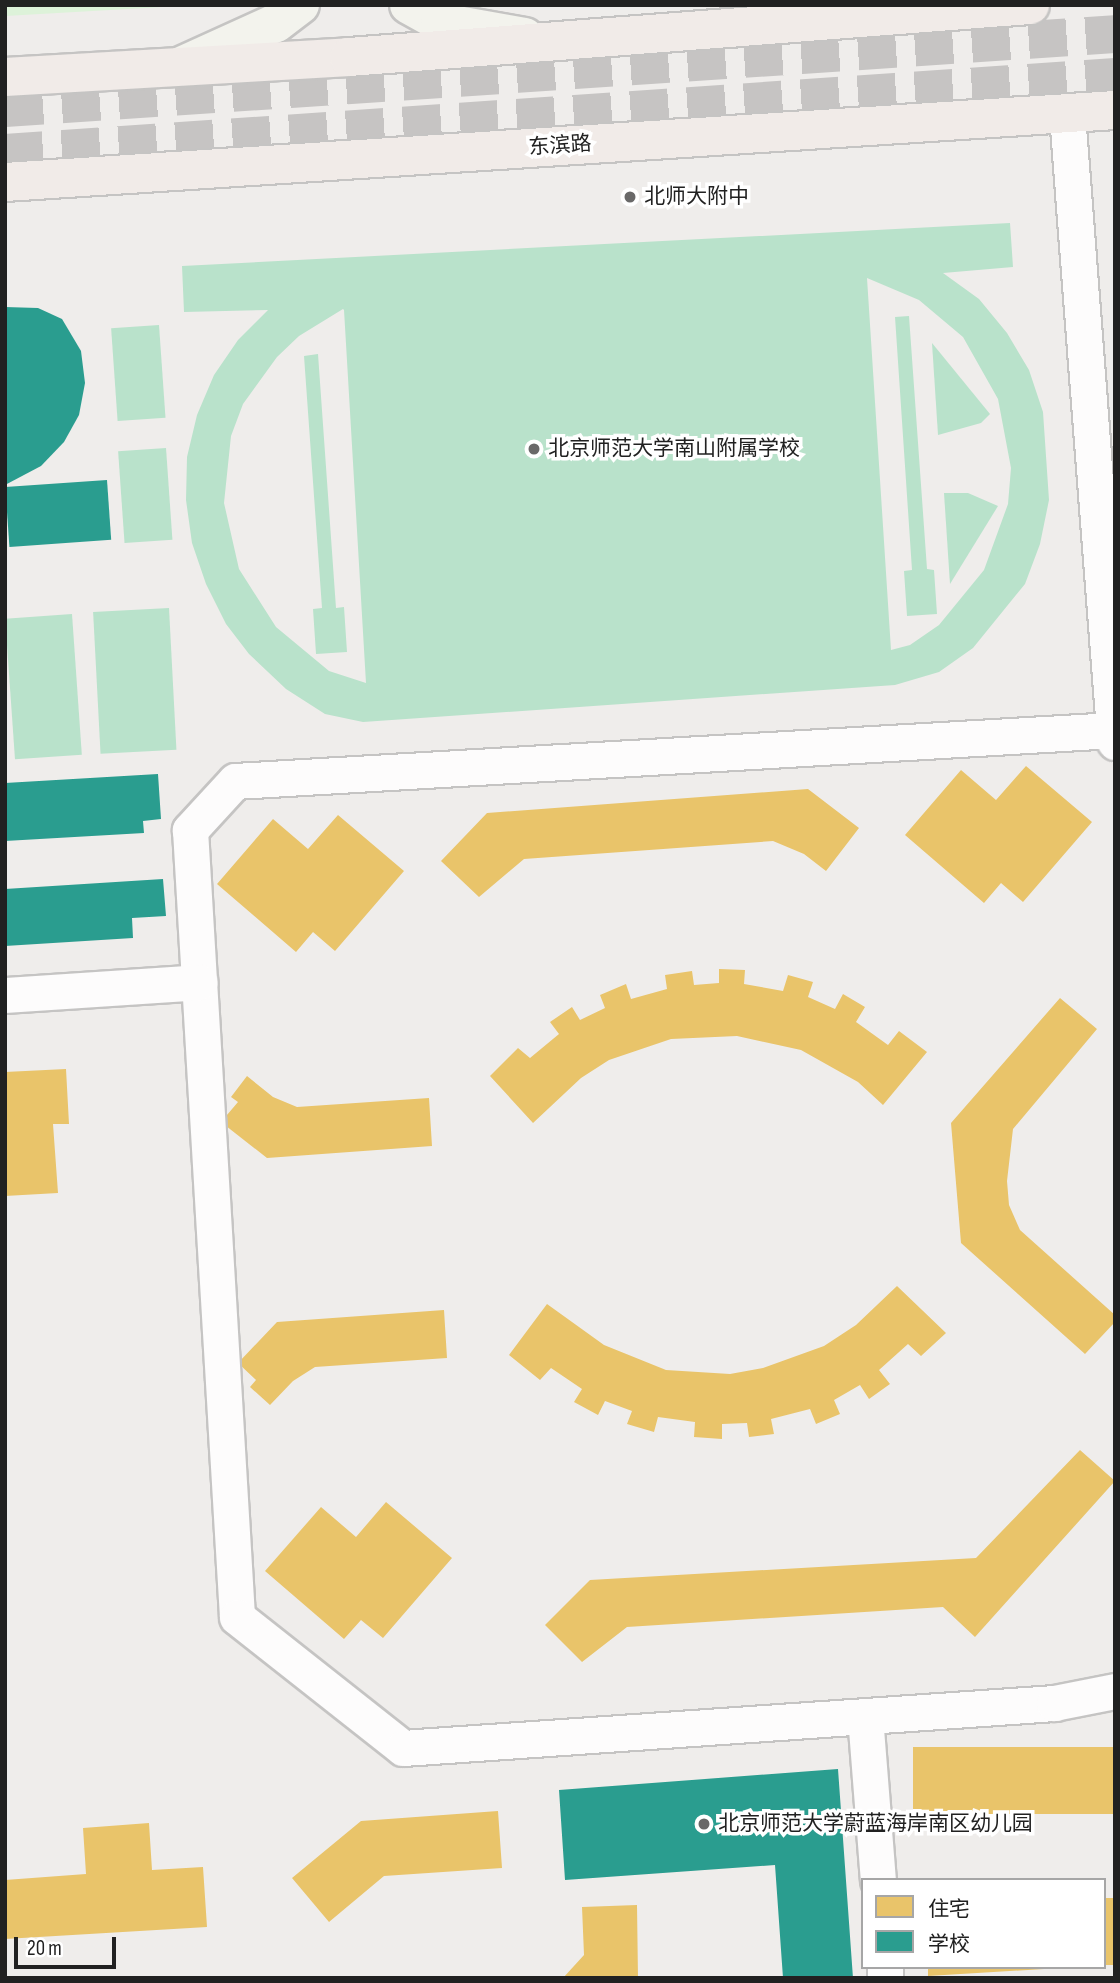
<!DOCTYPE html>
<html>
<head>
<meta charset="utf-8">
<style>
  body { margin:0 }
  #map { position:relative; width:1120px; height:1983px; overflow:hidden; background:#efedeb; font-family:"Sofia Sans Condensed","Noto Sans SC",sans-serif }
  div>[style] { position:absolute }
  .park>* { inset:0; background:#ddf2d9 }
  .pitch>* { inset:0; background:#b9e2cb; transform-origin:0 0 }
  .homes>* { inset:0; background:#e9c46a; transform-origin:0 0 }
  .schools>* { inset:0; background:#2a9d8f; transform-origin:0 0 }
  .highway-tunnel>* { height:38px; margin-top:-19px; transform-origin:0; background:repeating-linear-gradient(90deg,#c6c4c3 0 38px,transparent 0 57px) }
  .roads { filter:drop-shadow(2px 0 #c5c4c3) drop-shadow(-2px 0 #c5c4c3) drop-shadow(0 2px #c5c4c3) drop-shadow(0 -2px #c5c4c3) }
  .street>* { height:35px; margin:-17.5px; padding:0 17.5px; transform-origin:17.5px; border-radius:17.5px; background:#fdfcfc }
  .secondary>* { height:38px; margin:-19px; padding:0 19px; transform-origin:19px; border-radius:19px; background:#f3f3ed }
  .primary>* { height:38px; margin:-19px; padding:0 19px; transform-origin:19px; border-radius:19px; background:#f1ebe8 }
  .dots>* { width:19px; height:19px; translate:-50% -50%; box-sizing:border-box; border:4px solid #fff; border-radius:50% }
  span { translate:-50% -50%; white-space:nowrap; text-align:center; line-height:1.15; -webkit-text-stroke:7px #fff; paint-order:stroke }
  .street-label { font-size:21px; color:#212121 }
  .poi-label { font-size:21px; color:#212121 }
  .left { translate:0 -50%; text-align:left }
  .frame { position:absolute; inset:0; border:7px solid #212121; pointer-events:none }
  .legend { position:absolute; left:861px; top:1878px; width:245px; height:91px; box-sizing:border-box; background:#fff; border:2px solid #a6a6a6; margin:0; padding:9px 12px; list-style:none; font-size:21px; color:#212121 }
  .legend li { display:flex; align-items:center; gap:14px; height:35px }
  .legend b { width:35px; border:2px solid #a6a6a6 }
  .scale { position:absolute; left:14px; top:1937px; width:102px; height:32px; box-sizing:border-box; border:4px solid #212121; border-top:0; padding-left:9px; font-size:21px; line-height:24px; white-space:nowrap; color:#212121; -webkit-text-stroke:5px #fff; paint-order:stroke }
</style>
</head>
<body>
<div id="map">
  <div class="park">
    <i style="clip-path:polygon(5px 5px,198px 5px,5px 16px)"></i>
  </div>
  <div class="pitch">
    <i style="clip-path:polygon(evenodd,1010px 223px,1013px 267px,943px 273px,979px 299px,1007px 333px,1029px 370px,1043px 412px,1049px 500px,1040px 544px,1025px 584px,973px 648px,939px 672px,895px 685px,363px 722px,325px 714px,286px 689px,249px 654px,226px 624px,206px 584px,192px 543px,186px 500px,187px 457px,197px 415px,214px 375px,238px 340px,268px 310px,184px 312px,182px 266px,1010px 223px,867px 278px,919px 300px,963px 337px,998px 399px,1011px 468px,1008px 504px,984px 570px,939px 625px,910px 645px,891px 650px,867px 278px,1010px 223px,343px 309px,344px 310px,366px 683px,329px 671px,276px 627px,239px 569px,224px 503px,231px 436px,243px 404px,277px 357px,299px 336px,343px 309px)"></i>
    <i style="clip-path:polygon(909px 316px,927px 569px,934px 570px,937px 614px,907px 616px,904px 571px,912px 570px,895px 317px)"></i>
    <i style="left:159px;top:325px;width:93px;height:48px;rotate:86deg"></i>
    <i style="clip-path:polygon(932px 343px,990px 414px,981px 423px,938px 435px)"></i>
    <i style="clip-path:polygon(318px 354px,336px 608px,344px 607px,347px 652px,316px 654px,313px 609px,322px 608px,304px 356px)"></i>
    <i style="left:166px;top:448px;width:92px;height:48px;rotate:86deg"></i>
    <i style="clip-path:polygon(944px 493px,968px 493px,998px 506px,950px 584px)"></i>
    <i style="left:169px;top:608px;width:142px;height:76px;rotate:87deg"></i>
    <i style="left:72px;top:614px;width:141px;height:67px;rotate:86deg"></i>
  </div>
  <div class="homes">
    <i style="clip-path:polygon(1026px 766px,1092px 822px,1023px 902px,1001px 883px,984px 903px,905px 835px,961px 770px,996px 800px)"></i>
    <i style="clip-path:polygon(808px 789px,859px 828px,826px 871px,804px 854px,773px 841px,524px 859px,479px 897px,441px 861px,487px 813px)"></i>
    <i style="clip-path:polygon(338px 815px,404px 871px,335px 951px,313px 932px,296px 952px,217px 884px,273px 819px,308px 849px)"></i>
    <i style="clip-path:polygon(719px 969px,745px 970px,744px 984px,783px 991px,788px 975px,813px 982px,808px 997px,835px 1009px,843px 994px,865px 1007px,856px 1022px,888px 1045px,899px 1031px,927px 1052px,883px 1105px,858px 1082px,801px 1050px,737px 1036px,671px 1039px,609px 1060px,581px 1078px,533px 1123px,490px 1076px,518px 1048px,530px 1058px,559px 1034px,550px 1022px,572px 1007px,580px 1020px,605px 1008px,600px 995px,626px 984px,631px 999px,667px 989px,665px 975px,692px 971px,694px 985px,719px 983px)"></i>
    <i style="clip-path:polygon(1060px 998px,1097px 1029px,1013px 1129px,1007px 1181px,1009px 1205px,1020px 1230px,1115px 1315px,1115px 1322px,1085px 1354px,961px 1243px,951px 1123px)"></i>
    <i style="clip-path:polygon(66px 1069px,69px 1124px,53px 1124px,58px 1193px,5px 1196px,5px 1072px)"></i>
    <i style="clip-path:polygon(247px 1076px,273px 1097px,297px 1107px,429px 1098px,432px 1146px,267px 1158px,221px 1122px,238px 1102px,231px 1097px)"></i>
    <i style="clip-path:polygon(897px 1286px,946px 1333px,921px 1356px,908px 1344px,879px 1370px,890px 1384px,869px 1399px,860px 1385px,834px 1400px,840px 1414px,816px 1424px,810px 1409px,771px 1419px,774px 1434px,749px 1437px,747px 1423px,722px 1424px,722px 1439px,694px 1437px,695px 1422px,658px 1417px,654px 1432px,627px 1424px,632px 1411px,605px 1401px,598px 1415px,574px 1402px,582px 1389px,551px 1368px,540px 1380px,509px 1355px,547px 1304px,604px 1345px,666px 1370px,730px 1374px,763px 1368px,824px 1346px,856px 1325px)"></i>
    <i style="clip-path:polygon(444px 1310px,447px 1358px,315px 1367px,293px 1381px,270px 1405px,250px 1387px,256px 1380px,238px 1363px,277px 1322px)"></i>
    <i style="clip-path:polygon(1080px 1450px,1115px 1481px,975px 1637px,943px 1607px,627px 1627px,582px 1662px,545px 1625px,590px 1580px,976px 1558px)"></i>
    <i style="clip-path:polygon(386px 1502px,452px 1558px,383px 1638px,361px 1620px,344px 1639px,265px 1571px,321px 1507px,356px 1537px)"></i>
    <i style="left:1115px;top:1747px;width:67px;height:202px;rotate:90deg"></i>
    <i style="clip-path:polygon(498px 1811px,502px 1868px,384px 1876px,329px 1922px,292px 1878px,361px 1821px)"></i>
    <i style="clip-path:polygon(149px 1823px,152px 1870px,203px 1867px,207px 1927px,5px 1939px,5px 1880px,86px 1874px,83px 1828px)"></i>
    <i style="left:1115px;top:1898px;width:67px;height:11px;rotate:90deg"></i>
    <i style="clip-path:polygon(637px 1905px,638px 1978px,563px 1978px,584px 1955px,582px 1907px)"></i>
    <i style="clip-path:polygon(928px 1967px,1044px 1967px,1044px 1969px,928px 1976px)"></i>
  </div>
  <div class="schools">
    <i style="clip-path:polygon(5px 307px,38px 308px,62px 319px,81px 351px,85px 383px,79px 415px,64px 442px,41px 466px,5px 485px)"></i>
    <i style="left:107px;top:480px;width:60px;height:102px;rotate:86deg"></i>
    <i style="clip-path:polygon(158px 774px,161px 819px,143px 821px,144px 833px,5px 841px,5px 783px)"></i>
    <i style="clip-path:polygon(163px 879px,166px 916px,132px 918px,133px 938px,5px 946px,5px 889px)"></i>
    <i style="clip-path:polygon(838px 1769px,853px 1978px,783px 1978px,775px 1865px,565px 1880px,559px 1790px)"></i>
  </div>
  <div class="highway-tunnel">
    <i style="left:5px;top:108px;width:1112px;rotate:-3.81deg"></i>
    <i style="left:5px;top:153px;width:1113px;rotate:-3.92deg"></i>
  </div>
  <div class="roads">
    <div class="street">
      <i style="left:1067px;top:114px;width:630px;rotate:85.63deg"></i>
      <i style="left:1114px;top:730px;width:880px;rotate:176.68deg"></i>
      <i style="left:235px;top:781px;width:67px;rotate:132.6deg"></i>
      <i style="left:190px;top:830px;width:788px;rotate:86.58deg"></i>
      <i style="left:237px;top:1617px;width:211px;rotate:38.3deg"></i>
      <i style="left:403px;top:1748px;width:653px;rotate:-3.95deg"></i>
      <i style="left:1054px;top:1703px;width:62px;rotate:-11.1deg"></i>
      <i style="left:5px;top:995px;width:195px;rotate:-3.8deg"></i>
      <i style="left:865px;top:1716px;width:165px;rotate:85.5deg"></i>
      <i style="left:885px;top:1967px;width:11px;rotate:90deg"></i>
    </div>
    <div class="secondary">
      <i style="left:409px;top:5px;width:35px;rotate:29deg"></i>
      <i style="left:440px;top:22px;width:86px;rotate:10deg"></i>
      <i style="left:181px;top:66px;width:104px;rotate:-24.4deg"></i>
      <i style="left:276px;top:23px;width:30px;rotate:-37deg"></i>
    </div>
    <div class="primary">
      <i style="left:5px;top:77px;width:345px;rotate:-3.3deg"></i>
      <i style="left:349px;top:57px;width:683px;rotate:-4.37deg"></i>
      <i style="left:5px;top:182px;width:1112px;rotate:-3.71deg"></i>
    </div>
  </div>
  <div class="dots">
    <i style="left:630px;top:197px;background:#696868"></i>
    <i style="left:534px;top:449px;background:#696868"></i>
    <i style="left:704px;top:1824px;background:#696868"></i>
  </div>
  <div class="street-label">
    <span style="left:560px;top:146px;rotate:-4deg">东滨路</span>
  </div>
  <div class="poi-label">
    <span class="left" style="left:644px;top:197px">北师大附中</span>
    <span class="left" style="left:548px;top:449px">北京师范大学南山附属学校</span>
    <span class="left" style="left:718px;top:1824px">北京师范大学蔚蓝海岸南区幼儿园</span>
  </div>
  <div class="frame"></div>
  <ul class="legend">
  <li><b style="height:19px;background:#e9c46a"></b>住宅</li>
  <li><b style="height:19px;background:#2a9d8f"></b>学校</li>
  </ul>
  <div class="scale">20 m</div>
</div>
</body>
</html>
